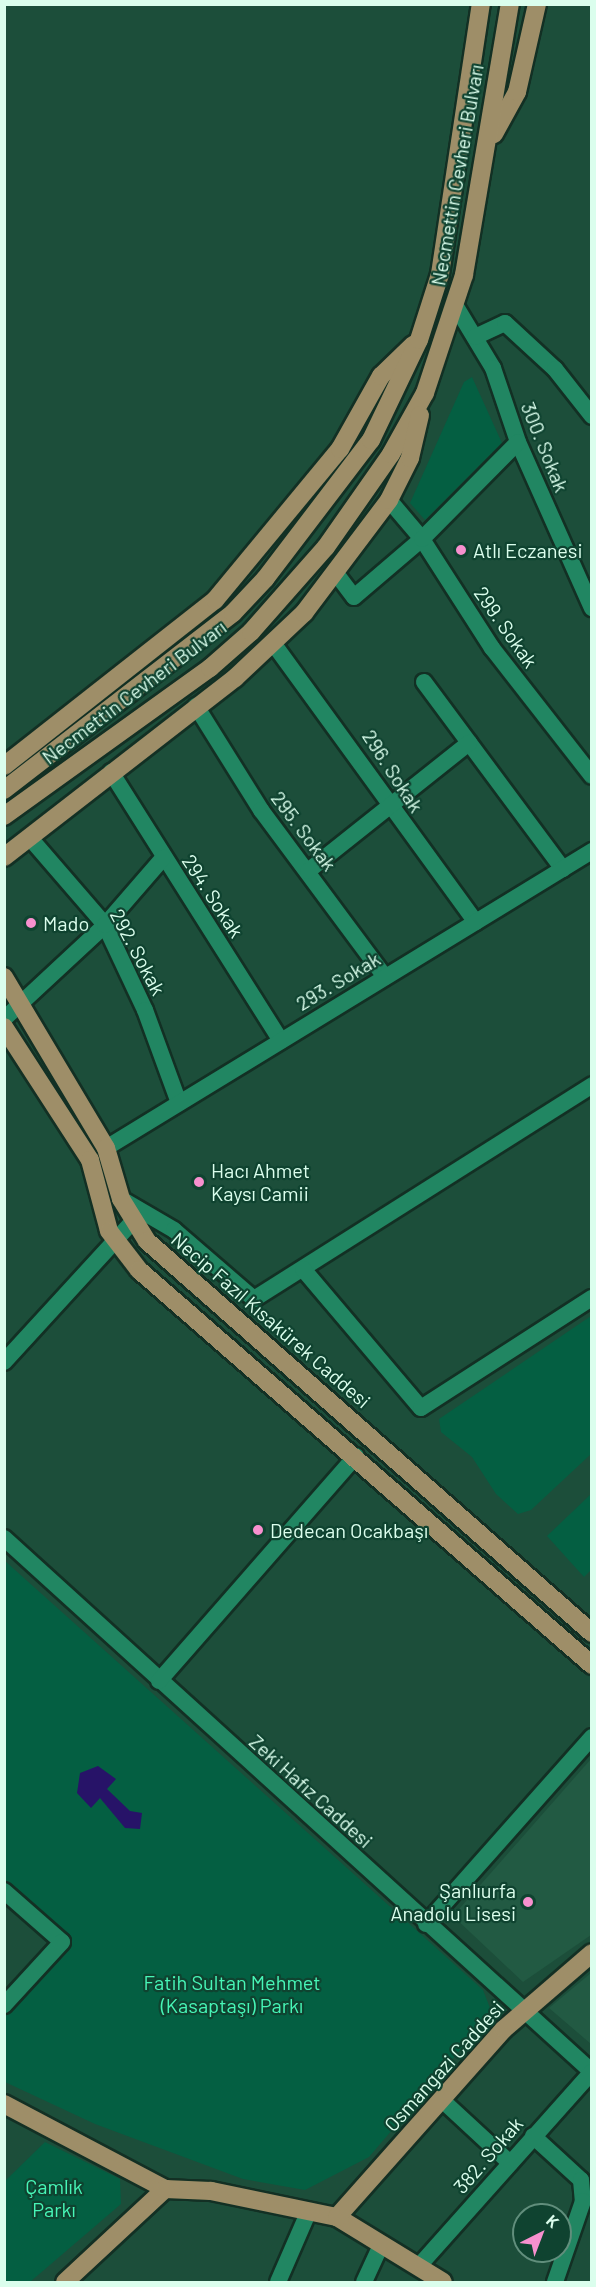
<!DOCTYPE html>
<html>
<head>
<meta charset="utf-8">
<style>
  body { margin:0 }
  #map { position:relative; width:596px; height:2287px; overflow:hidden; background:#1c4e3a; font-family:Barlow,sans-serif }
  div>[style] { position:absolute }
  .built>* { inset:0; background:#225a43 }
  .green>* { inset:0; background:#045f42 }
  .water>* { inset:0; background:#271368 }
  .roads { filter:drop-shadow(2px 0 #133024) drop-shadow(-2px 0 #133024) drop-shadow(0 2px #133024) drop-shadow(0 -2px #133024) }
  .minor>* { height:16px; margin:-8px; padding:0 8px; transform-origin:8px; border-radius:8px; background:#218662 }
  .major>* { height:18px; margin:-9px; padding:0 9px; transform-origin:9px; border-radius:9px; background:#9e8e68 }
  .dots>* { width:16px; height:16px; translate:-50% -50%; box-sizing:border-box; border:3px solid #0f4330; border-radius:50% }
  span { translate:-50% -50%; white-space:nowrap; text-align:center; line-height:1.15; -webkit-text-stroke:4.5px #0f4330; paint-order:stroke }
  .street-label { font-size:20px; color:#dbfeed }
  .poi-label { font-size:20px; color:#dbfeed }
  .left { translate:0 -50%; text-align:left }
  .right { translate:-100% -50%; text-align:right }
  .park-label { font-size:20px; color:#47f6b7 }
  .frame { position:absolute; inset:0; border:6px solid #dbfeed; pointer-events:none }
  .north { position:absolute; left:512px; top:2203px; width:60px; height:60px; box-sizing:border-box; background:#0f4330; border:2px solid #618e7c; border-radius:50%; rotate:42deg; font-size:16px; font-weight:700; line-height:24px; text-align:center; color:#dbfeed }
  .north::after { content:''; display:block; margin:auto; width:21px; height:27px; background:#f790ce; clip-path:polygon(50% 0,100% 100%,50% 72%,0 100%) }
</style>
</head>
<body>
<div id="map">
  <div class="built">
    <i style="clip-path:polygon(591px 1759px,591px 1935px,523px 1982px,453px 1916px)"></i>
    <i style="clip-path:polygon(591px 1973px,591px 2044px,549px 2008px)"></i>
  </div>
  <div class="green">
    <i style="clip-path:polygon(472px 377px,502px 443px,425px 520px,410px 503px,464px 382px)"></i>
    <i style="clip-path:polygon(591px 1316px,591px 1454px,531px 1510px,518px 1514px,496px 1494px,472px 1457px,441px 1432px,439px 1419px)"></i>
    <i style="clip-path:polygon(591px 1494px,591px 1570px,584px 1577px,547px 1536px)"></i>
    <i style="clip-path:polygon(5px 1561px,483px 1990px,492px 2013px,369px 2157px,305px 2190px,243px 2179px,95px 2124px,5px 2082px,5px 2015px,70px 1938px,5px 1880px)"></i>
    <i style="clip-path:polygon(45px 2142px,120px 2179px,121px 2204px,30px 2282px,5px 2282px,5px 2181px)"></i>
  </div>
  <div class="water">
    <i style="clip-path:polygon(98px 1766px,116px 1779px,107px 1789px,130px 1811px,142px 1813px,140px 1829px,125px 1828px,100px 1798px,91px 1808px,77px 1793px,80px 1773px)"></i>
  </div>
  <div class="roads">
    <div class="minor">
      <i style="left:455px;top:305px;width:74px;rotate:58.9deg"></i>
      <i style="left:493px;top:368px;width:78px;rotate:71.3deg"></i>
      <i style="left:518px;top:442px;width:182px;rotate:66deg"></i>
      <i style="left:475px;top:337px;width:33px;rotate:-25deg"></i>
      <i style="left:505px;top:323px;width:68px;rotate:42.6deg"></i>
      <i style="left:555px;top:369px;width:60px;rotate:51.8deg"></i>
      <i style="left:389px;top:500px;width:51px;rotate:49.8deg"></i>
      <i style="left:422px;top:539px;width:130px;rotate:57.3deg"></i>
      <i style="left:492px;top:648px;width:162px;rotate:52deg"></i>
      <i style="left:335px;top:572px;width:31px;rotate:53deg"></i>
      <i style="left:354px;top:597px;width:89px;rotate:-40.5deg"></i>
      <i style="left:422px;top:539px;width:136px;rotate:-45.3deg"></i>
      <i style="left:273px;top:643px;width:345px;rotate:54deg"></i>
      <i style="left:424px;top:682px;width:233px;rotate:53.4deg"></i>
      <i style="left:196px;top:706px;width:123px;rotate:58deg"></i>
      <i style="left:261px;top:810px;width:208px;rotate:53.4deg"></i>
      <i style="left:111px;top:772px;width:318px;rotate:57.7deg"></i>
      <i style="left:30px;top:838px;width:115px;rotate:49.2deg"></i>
      <i style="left:105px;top:925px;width:94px;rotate:64.8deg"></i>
      <i style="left:145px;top:1010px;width:99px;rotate:69.9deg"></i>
      <i style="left:308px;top:871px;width:206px;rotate:-38.5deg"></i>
      <i style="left:4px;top:1019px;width:138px;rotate:-42.9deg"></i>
      <i style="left:105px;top:925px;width:89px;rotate:-49.1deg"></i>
      <i style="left:106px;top:1148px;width:570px;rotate:-31.43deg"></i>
      <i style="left:121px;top:1199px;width:61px;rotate:30.3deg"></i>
      <i style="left:174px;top:1230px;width:106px;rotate:40.8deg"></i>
      <i style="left:254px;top:1299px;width:400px;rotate:-32.3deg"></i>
      <i style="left:303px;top:1269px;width:182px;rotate:49.7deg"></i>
      <i style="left:421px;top:1408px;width:203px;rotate:-32.8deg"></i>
      <i style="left:4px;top:1362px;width:193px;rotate:-47.5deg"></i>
      <i style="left:4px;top:1538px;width:794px;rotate:42.24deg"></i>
      <i style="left:159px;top:1681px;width:299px;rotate:-48.8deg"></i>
      <i style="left:4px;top:1891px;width:77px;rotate:41.3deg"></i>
      <i style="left:62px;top:1942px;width:86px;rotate:132.6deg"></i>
      <i style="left:426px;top:1924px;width:250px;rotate:-48.4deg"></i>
      <i style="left:442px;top:2100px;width:93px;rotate:42.8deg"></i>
      <i style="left:533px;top:2136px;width:65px;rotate:42.5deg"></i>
      <i style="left:581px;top:2180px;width:21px;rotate:85deg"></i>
      <i style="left:583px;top:2201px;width:86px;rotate:109.1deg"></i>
      <i style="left:418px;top:2267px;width:261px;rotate:-48.3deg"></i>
      <i style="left:278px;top:2282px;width:75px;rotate:-66.5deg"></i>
      <i style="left:364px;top:2282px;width:41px;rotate:-65.3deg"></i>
    </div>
    <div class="major">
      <i style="left:494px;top:134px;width:48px;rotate:-61.3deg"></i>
      <i style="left:517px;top:92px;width:90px;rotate:-77.2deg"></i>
      <i style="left:4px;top:766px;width:268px;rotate:-38.2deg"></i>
      <i style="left:215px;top:600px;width:196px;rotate:-50.4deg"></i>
      <i style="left:340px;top:449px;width:84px;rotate:-60.7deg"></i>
      <i style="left:381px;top:376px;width:45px;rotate:-44.1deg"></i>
      <i style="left:4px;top:790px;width:289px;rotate:-37.7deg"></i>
      <i style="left:233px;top:613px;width:47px;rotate:-46.7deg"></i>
      <i style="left:265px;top:579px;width:175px;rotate:-52.7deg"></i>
      <i style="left:371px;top:440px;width:111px;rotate:-64.4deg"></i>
      <i style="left:419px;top:340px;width:69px;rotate:-72.3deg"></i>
      <i style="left:440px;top:274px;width:273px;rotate:-81.4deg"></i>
      <i style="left:4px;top:816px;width:254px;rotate:-35.7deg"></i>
      <i style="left:210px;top:668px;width:55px;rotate:-41.3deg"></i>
      <i style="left:251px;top:632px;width:113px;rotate:-48.6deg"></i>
      <i style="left:326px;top:547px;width:113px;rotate:-55deg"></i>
      <i style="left:391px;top:454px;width:70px;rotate:-60.9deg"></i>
      <i style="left:425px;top:393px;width:124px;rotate:-71.7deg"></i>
      <i style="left:464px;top:275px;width:275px;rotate:-80.4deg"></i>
      <i style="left:4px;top:857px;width:292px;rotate:-37.8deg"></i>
      <i style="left:235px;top:678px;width:95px;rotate:-43.3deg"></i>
      <i style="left:304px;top:613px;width:141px;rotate:-53deg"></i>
      <i style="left:389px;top:500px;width:47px;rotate:-63.4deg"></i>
      <i style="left:410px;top:458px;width:44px;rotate:-76.9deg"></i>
      <i style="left:4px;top:977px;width:199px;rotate:59.2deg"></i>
      <i style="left:106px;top:1148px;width:53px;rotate:73.6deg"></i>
      <i style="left:121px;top:1199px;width:49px;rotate:58.2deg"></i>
      <i style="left:147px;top:1241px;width:593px;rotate:41.38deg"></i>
      <i style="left:4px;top:1027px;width:158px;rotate:57.1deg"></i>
      <i style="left:90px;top:1160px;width:73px;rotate:75deg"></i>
      <i style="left:109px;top:1231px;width:49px;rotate:52.4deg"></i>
      <i style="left:139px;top:1270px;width:601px;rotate:41.09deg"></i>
      <i style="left:4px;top:2104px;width:182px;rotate:27.8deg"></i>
      <i style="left:165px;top:2189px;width:46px;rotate:2.5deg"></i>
      <i style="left:211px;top:2191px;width:129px;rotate:11.7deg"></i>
      <i style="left:337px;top:2217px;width:124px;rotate:31.5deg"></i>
      <i style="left:337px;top:2217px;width:251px;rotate:-48.4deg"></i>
      <i style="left:504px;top:2029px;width:116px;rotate:-40.8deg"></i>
      <i style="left:65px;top:2282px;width:137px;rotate:-42.9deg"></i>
    </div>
  </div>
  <div class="dots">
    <i style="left:461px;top:550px;background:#f790ce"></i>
    <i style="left:31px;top:923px;background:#f790ce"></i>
    <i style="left:199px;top:1182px;background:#f790ce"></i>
    <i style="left:258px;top:1530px;background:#f790ce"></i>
    <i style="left:528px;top:1902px;background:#f790ce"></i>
  </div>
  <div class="street-label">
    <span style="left:457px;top:175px;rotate:-80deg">Necmettin Cevheri Bulvarı</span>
    <span style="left:545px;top:447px;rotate:68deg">300. Sokak</span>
    <span style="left:506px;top:627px;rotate:55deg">299. Sokak</span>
    <span style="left:134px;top:692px;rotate:-37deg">Necmettin Cevheri Bulvarı</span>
    <span style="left:393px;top:771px;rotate:57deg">296. Sokak</span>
    <span style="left:304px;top:831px;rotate:53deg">295. Sokak</span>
    <span style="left:213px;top:896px;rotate:57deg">294. Sokak</span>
    <span style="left:138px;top:952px;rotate:62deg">292. Sokak</span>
    <span style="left:338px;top:981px;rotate:-31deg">293. Sokak</span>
    <span style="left:271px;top:1320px;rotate:41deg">Necip Fazıl Kısakürek Caddesi</span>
    <span style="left:311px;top:1791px;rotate:42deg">Zeki Hafız Caddesi</span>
    <span style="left:444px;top:2066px;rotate:-48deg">Osmangazi Caddesi</span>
    <span style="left:488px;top:2155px;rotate:-49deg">382. Sokak</span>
  </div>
  <div class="poi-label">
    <span class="left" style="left:473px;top:550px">Atlı Eczanesi</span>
    <span class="left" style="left:43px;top:923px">Mado</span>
    <span class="left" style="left:211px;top:1182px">Hacı Ahmet<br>Kaysı Camii</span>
    <span class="left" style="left:270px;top:1530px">Dedecan Ocakbaşı</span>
    <span class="right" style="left:516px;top:1902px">Şanlıurfa<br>Anadolu Lisesi</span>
  </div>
  <div class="park-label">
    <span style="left:232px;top:1994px">Fatih Sultan Mehmet<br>(Kasaptaşı) Parkı</span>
    <span style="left:54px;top:2198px">Çamlık<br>Parkı</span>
  </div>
  <div class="frame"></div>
  <div class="north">K</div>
</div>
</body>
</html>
